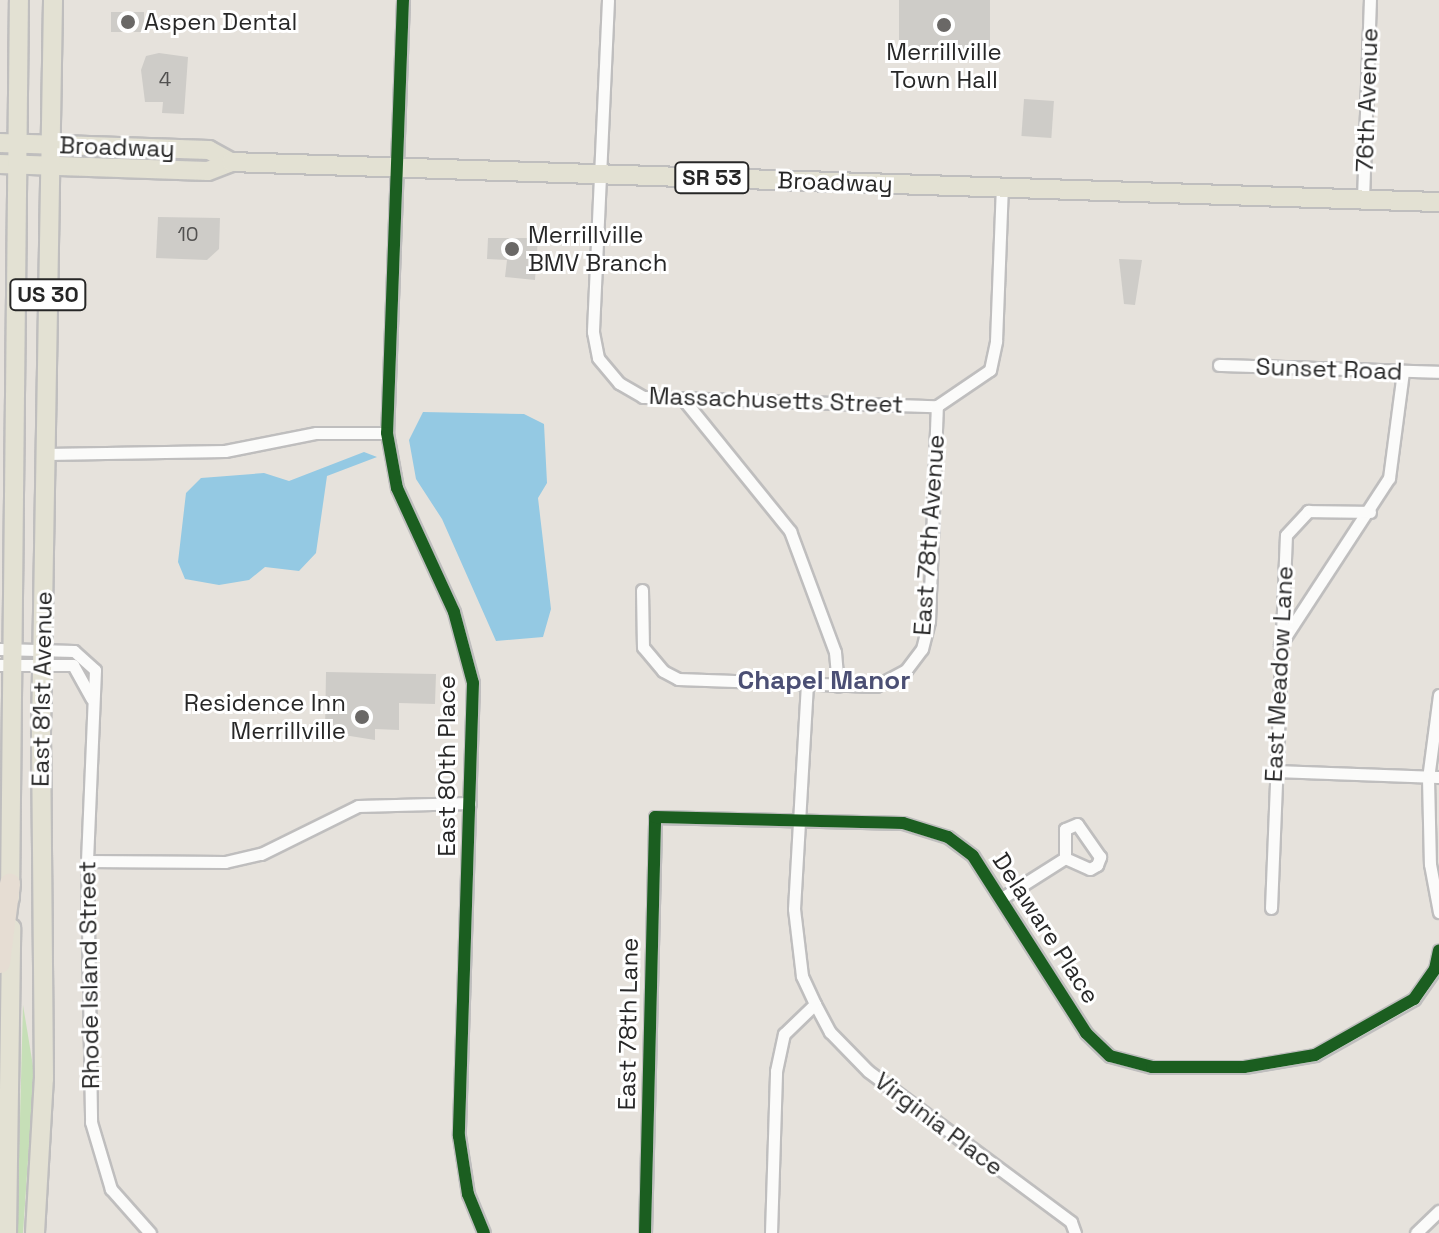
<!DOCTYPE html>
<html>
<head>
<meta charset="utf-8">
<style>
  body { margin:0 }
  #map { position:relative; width:1439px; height:1233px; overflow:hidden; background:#e6e2dc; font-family:"Space Grotesk",sans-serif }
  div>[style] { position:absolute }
  .green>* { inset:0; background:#c6dfb7 }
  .water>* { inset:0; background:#94c9e3 }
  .building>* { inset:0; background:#ceccc8; transform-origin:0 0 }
  .roads { filter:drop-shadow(2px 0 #bfbebe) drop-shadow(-2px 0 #bfbebe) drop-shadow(0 2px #bfbebe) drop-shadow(0 -2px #bfbebe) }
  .minor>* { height:11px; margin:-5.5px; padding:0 5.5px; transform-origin:5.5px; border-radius:5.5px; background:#fbfbfa }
  .primary>* { height:18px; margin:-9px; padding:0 9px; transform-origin:9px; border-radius:9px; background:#e3e1d3 }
  .motorway>* { height:20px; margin:-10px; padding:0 10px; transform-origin:10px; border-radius:10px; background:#e6ddd3 }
  .cycleway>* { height:12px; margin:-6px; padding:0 6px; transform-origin:6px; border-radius:6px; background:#1b5e20 }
  .dots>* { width:22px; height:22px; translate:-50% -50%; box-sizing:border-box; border:4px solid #fff; border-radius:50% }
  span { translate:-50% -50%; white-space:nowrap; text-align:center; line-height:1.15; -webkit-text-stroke:6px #fff; paint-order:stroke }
  .number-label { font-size:20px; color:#525150 }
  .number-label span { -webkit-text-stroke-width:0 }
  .shield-label span { padding:2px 6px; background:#fff; border:2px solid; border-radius:6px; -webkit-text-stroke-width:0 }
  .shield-label { font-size:22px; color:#272727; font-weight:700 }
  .poi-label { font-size:24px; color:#272727 }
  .left { translate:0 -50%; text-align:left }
  .right { translate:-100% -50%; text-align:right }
  .street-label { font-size:24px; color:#272727 }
  .neighbourhood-label { font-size:26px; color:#4b4f74; font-weight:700 }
</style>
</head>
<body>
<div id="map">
  <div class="green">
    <i style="clip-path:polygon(23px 1005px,34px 1072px,23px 1233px,17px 1233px)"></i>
  </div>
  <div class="water">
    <i style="clip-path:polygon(423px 412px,524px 414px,544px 424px,547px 483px,538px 498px,551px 609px,543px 637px,496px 641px,442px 519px,416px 479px,409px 440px)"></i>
    <i style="clip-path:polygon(364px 452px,377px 457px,327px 476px,316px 553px,299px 571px,265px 567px,249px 580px,219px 585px,185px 579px,178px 562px,186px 493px,201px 478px,264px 473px,289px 481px)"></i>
  </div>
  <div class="building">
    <i style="left:899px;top:0;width:91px;height:51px"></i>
    <i style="left:111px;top:12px;width:33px;height:20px"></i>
    <i style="clip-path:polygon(159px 53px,188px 57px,184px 114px,162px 113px,163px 102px,145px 102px,141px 70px,146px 56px)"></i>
    <i style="left:1024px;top:99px;width:30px;height:37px;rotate:4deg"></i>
    <i style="clip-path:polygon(158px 217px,220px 218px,219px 249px,207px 260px,156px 258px)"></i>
    <i style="clip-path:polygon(488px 238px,538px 238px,535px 280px,505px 277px,507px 260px,487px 259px)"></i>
    <i style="clip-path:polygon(1119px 259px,1142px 260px,1135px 305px,1124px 304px)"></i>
    <i style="clip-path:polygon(326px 672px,436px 674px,435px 704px,399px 703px,399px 730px,375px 729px,375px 740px,325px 732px)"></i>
  </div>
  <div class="roads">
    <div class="minor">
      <i style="left:403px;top:0;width:433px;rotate:92.1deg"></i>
      <i style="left:387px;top:433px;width:56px;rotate:79.7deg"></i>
      <i style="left:397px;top:488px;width:136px;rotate:65.3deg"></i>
      <i style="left:454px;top:612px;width:73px;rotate:75deg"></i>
      <i style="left:473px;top:683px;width:453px;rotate:91.8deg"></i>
      <i style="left:459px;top:1136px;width:59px;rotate:81.2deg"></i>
      <i style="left:468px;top:1194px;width:42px;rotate:67.7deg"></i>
      <i style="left:608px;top:0;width:332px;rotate:92.6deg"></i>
      <i style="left:593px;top:332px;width:26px;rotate:79deg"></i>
      <i style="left:598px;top:358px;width:33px;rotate:50deg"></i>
      <i style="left:619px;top:383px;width:28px;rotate:30deg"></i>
      <i style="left:643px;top:397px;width:294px;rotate:1.8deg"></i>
      <i style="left:1363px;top:199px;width:199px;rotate:-88deg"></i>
      <i style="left:1219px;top:365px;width:220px;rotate:1.8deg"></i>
      <i style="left:684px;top:400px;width:169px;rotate:51deg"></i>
      <i style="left:790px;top:531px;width:129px;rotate:69.6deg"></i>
      <i style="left:835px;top:652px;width:34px;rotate:85deg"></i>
      <i style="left:46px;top:454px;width:179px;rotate:-1deg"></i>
      <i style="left:225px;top:451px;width:93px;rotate:-11.2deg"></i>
      <i style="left:316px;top:433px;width:71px"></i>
      <i style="left:642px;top:590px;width:57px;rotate:89deg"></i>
      <i style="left:643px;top:647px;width:31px;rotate:50deg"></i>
      <i style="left:663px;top:671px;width:17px;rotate:28deg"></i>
      <i style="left:678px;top:679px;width:198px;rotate:2deg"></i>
      <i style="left:876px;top:686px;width:34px;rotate:-28deg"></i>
      <i style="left:906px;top:670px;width:26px;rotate:-53deg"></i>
      <i style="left:922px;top:649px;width:29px;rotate:-76deg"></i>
      <i style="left:929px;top:621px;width:215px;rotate:-87.9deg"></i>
      <i style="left:937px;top:406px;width:64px;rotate:-34.2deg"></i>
      <i style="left:990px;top:370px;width:30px;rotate:-78deg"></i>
      <i style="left:996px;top:341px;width:153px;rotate:-87.8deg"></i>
      <i style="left:1280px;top:645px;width:199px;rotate:-56.9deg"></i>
      <i style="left:1389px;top:478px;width:108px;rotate:-82.5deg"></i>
      <i style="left:0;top:649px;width:74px;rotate:1.5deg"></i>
      <i style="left:74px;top:651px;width:28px;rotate:42deg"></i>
      <i style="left:95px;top:670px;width:191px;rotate:92.4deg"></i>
      <i style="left:87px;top:861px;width:261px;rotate:89.1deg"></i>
      <i style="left:91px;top:1122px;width:70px;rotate:73.4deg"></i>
      <i style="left:111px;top:1189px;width:59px;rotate:48.4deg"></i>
      <i style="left:0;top:665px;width:73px"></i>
      <i style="left:73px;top:665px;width:38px;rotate:61deg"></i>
      <i style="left:1439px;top:695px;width:84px;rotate:97.5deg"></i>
      <i style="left:1428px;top:778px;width:86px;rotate:88.7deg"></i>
      <i style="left:1430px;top:864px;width:49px;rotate:79.4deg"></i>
      <i style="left:1274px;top:771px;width:165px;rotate:2.1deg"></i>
      <i style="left:87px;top:861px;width:138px;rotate:0.4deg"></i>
      <i style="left:225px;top:862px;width:37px;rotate:-13deg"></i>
      <i style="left:261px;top:854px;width:108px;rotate:-26.3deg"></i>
      <i style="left:358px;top:806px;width:112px;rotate:-1.5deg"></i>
      <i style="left:1002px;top:898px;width:75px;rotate:-32.4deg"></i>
      <i style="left:1065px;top:858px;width:27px;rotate:24deg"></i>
      <i style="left:1090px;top:869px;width:8px;rotate:-30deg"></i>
      <i style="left:1097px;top:865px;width:9px;rotate:-69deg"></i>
      <i style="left:1100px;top:857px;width:40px;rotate:-124.9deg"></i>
      <i style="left:1077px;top:824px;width:13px;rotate:157deg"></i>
      <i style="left:1065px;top:829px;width:29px;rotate:90deg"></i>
      <i style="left:1271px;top:908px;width:373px;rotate:-87.7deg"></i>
      <i style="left:1286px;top:535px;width:33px;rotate:-47deg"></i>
      <i style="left:1308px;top:511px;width:62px;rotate:0.9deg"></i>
      <i style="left:815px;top:1004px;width:32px;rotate:62deg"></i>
      <i style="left:830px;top:1032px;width:54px;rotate:45.7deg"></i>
      <i style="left:868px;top:1071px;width:253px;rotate:36.6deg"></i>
      <i style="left:1071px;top:1222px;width:12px;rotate:70deg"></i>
      <i style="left:645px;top:1233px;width:416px;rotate:-88.6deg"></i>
      <i style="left:655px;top:817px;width:248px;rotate:1.4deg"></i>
      <i style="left:903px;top:823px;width:47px;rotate:17.3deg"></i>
      <i style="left:948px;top:837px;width:31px;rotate:37deg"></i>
      <i style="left:973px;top:856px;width:210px;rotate:57.4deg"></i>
      <i style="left:1086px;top:1033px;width:33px;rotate:44deg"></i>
      <i style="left:1110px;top:1056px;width:43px;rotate:14.7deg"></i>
      <i style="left:1152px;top:1067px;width:92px"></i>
      <i style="left:1244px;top:1067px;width:72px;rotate:-9.6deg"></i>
      <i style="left:1315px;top:1055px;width:114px;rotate:-29.5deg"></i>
      <i style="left:1414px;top:999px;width:37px;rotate:-55deg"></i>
      <i style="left:1435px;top:969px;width:19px;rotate:-78deg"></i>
      <i style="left:771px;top:1233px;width:162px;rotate:-88.2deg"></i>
      <i style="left:776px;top:1071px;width:38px;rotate:-78deg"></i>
      <i style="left:784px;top:1034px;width:43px;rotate:-44.1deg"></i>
      <i style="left:815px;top:1004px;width:31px;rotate:-115deg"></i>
      <i style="left:802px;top:976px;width:67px;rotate:-96.8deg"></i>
      <i style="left:794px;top:909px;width:223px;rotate:-86.7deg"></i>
      <i style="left:1416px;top:1233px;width:32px;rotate:-44deg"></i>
    </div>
    <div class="primary">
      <i style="left:0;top:143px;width:209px;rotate:1.9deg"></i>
      <i style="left:209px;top:150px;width:25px;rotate:29deg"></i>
      <i style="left:0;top:164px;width:208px;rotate:1.9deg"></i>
      <i style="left:208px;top:171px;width:25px;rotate:-21deg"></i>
      <i style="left:231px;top:162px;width:1209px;rotate:1.9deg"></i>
      <i style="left:10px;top:898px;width:898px;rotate:-89.43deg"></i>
      <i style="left:7px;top:1233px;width:305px;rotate:-89.2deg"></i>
      <i style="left:35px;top:1233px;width:154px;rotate:-86.7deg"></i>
      <i style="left:44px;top:1079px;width:346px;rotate:-90.5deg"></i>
      <i style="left:41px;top:733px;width:733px;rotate:-89.06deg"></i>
    </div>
    <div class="motorway">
      <i style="left:0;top:963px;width:80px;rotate:-82.8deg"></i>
    </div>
  </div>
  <div class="cycleway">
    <i style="left:403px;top:0;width:433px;rotate:92.1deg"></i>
    <i style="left:387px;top:433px;width:56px;rotate:79.7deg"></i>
    <i style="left:397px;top:488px;width:136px;rotate:65.3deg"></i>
    <i style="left:454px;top:612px;width:73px;rotate:75deg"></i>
    <i style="left:473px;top:683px;width:453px;rotate:91.8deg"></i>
    <i style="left:459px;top:1136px;width:59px;rotate:81.2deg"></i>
    <i style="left:468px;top:1194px;width:42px;rotate:67.7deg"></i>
    <i style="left:645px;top:1233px;width:416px;rotate:-88.6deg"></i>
    <i style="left:655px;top:817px;width:248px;rotate:1.4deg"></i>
    <i style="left:903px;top:823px;width:47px;rotate:17.3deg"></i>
    <i style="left:948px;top:837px;width:31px;rotate:37deg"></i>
    <i style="left:973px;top:856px;width:210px;rotate:57.4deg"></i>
    <i style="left:1086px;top:1033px;width:33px;rotate:44deg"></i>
    <i style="left:1110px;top:1056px;width:43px;rotate:14.7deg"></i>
    <i style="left:1152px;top:1067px;width:92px"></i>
    <i style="left:1244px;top:1067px;width:72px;rotate:-9.6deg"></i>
    <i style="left:1315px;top:1055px;width:114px;rotate:-29.5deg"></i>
    <i style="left:1414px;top:999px;width:37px;rotate:-55deg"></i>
    <i style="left:1435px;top:969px;width:19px;rotate:-78deg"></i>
  </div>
  <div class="dots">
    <i style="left:128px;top:22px;background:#6a6866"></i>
    <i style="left:944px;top:25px;background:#6a6866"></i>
    <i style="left:512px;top:249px;background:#6a6866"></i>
    <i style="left:362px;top:717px;background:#6a6866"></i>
  </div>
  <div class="number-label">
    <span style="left:165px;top:79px">4</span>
    <span style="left:188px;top:234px">10</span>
  </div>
  <div class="shield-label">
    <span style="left:712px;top:178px">SR 53</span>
    <span style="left:48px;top:295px">US 30</span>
  </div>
  <div class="poi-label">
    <span class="left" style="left:144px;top:22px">Aspen Dental</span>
    <span style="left:944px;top:66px">Merrillville<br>Town Hall</span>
    <span class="left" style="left:528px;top:249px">Merrillville<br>BMV Branch</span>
    <span class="right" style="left:346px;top:717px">Residence Inn<br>Merrillville</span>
  </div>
  <div class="street-label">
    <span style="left:1367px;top:100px;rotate:-88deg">76th Avenue</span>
    <span style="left:117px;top:147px;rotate:2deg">Broadway</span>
    <span style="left:835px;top:182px;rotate:2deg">Broadway</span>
    <span style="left:1329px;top:369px;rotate:2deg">Sunset Road</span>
    <span style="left:776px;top:400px;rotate:2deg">Massachusetts Street</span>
    <span style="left:929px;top:535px;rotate:-86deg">East 78th Avenue</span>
    <span style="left:1279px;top:674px;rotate:-87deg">East Meadow Lane</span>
    <span style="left:42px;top:689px;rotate:-89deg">East 81st Avenue</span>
    <span style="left:447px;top:766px;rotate:-90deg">East 80th Place</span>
    <span style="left:1046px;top:928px;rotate:57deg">Delaware Place</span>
    <span style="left:89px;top:975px;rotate:-91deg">Rhode Island Street</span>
    <span style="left:628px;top:1024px;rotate:-89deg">East 78th Lane</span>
    <span style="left:939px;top:1124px;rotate:37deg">Virginia Place</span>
  </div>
  <div class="neighbourhood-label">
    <span style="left:824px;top:681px">Chapel Manor</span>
  </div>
</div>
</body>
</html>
